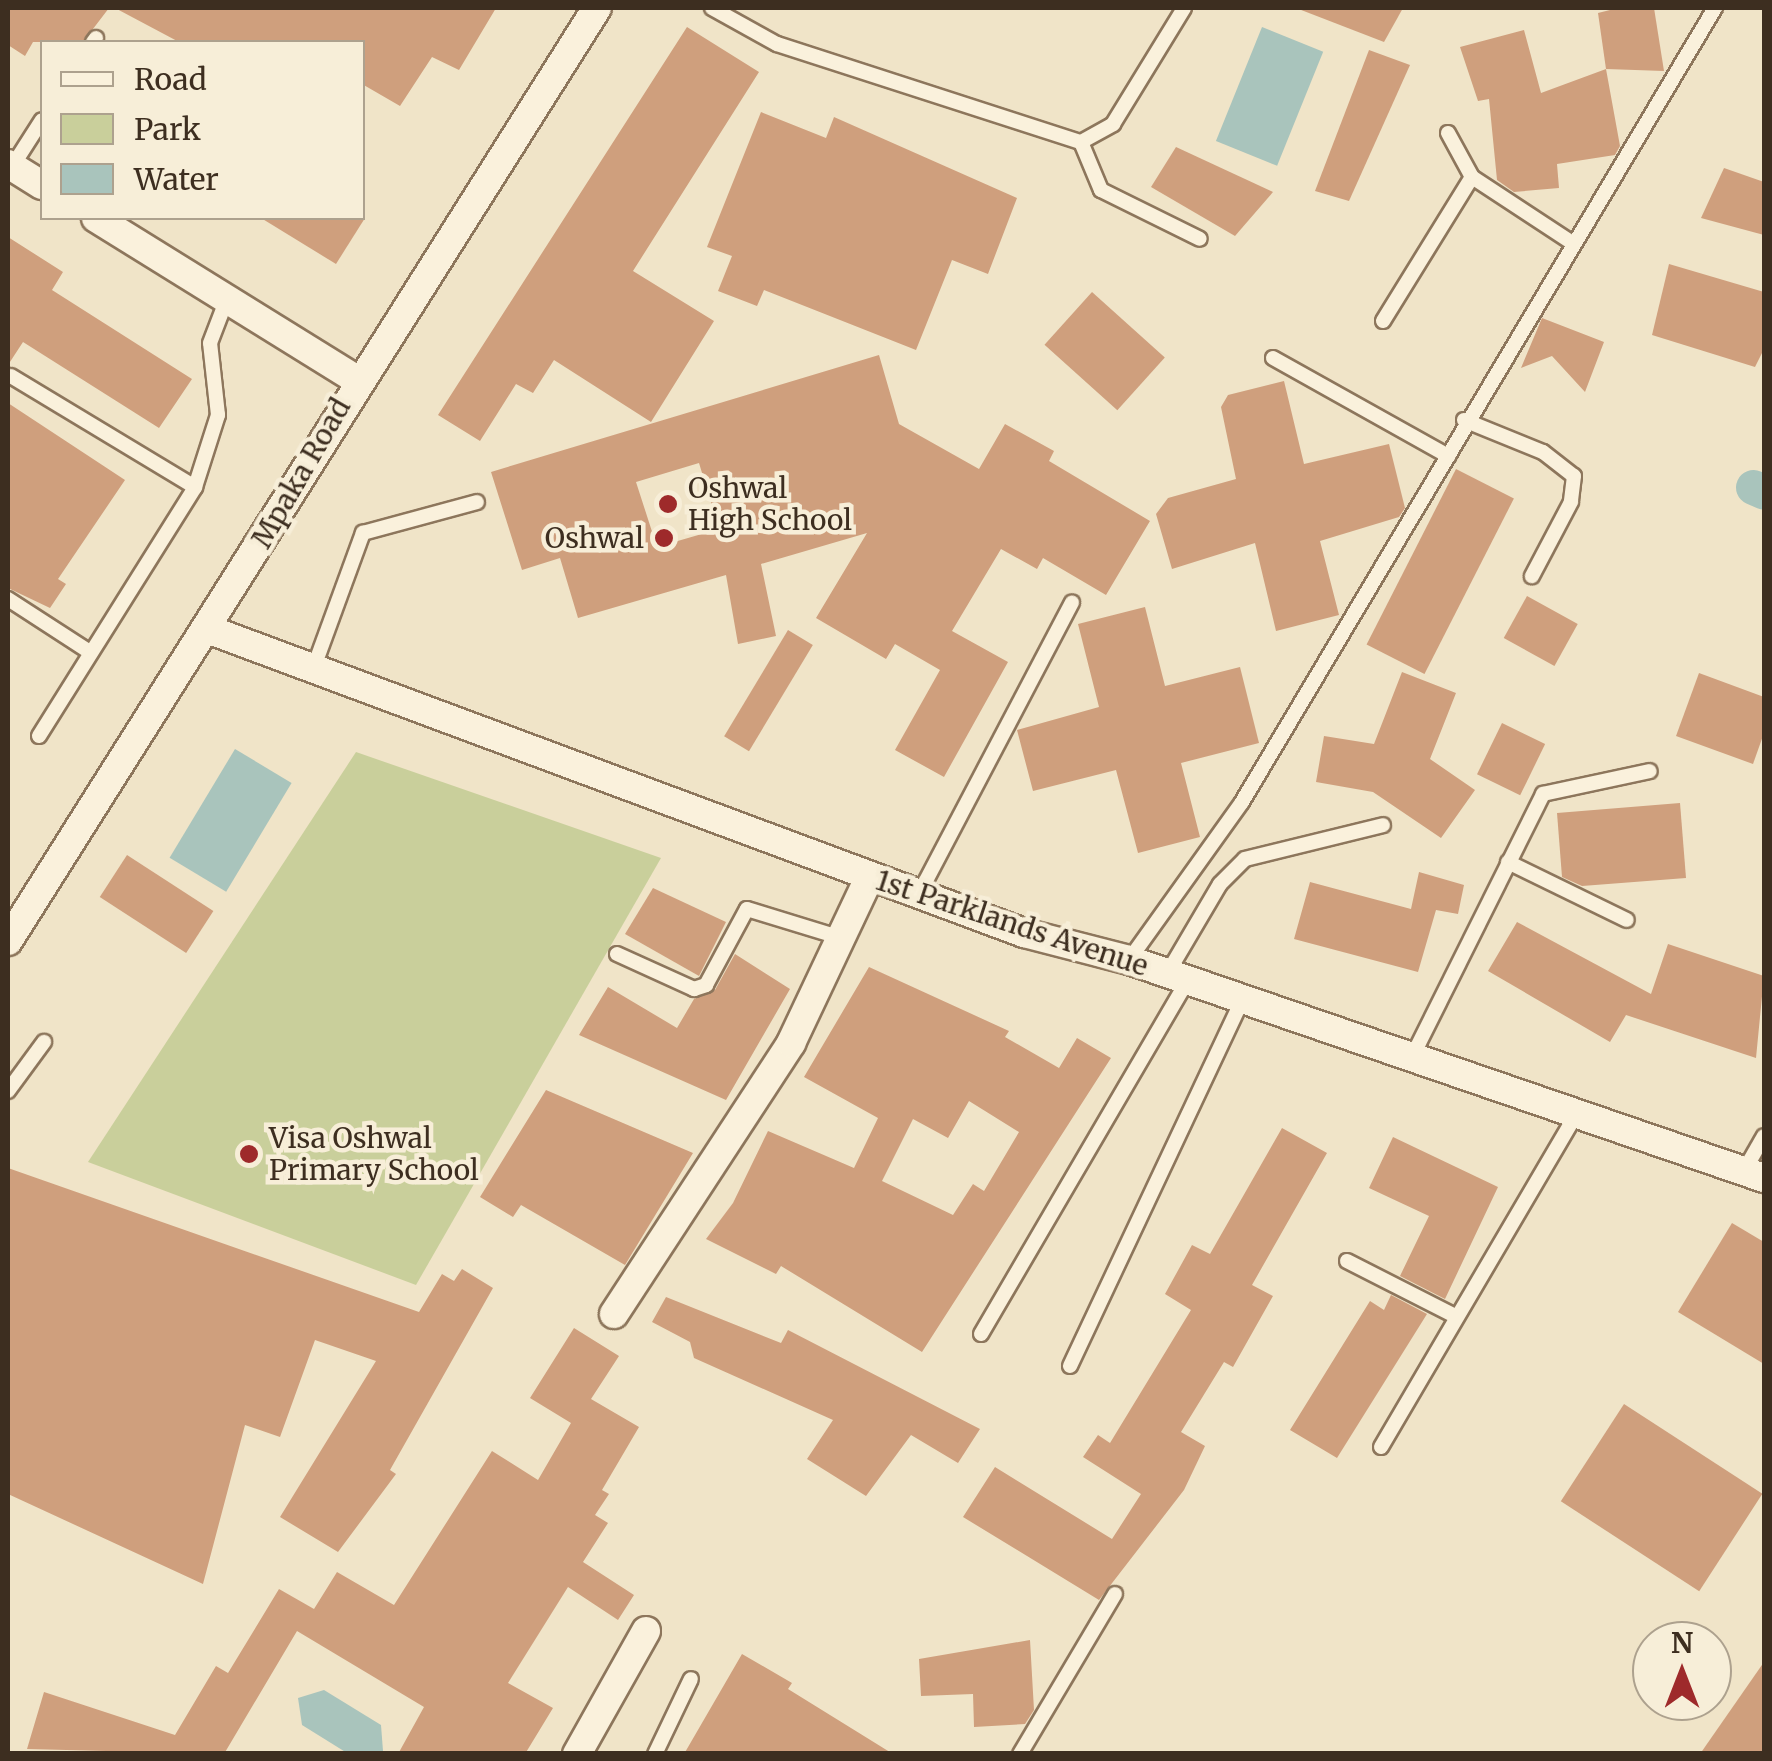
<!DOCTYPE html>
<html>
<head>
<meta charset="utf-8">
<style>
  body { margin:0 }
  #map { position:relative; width:1772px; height:1761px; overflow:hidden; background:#f0e4c8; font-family:Merriweather,serif }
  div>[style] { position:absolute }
  .green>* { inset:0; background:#c9cf9b }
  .water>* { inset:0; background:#a9c4bc; transform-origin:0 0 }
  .canal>* { height:35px; margin:-17.5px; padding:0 17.5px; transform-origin:17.5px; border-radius:17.5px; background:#a9c4bc }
  .building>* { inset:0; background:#cf9f7d; transform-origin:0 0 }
  .roads { filter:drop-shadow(2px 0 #8d765c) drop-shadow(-2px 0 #8d765c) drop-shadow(0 2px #8d765c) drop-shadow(0 -2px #8d765c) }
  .lane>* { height:14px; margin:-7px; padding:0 7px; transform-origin:7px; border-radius:7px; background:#faf1dc }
  .street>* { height:28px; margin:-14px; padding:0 14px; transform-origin:14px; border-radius:14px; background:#faf1dc }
  .dots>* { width:28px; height:28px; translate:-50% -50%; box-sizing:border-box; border:5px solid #f7eed8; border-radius:50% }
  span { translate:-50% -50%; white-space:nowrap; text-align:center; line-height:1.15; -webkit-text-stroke:9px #f7eed8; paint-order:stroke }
  .street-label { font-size:28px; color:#3d2e20 }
  .poi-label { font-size:28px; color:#3d2e20 }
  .left { translate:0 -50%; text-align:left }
  .right { translate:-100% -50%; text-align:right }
  .frame { position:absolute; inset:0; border:10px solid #3d2e20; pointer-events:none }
  .legend { position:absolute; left:40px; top:40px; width:325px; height:180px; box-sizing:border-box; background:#f7eed8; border:2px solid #ada18e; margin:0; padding:12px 18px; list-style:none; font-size:30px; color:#3d2e20 }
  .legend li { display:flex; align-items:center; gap:20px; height:50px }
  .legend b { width:50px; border:2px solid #ada18e }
  .north { position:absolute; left:1632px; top:1621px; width:100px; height:100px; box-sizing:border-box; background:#f7eed8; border:2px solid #ada18e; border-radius:50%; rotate:0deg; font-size:28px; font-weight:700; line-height:40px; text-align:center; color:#3d2e20 }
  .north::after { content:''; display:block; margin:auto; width:35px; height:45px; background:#9e2a2b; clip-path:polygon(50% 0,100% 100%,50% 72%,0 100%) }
</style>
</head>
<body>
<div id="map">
  <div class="green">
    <i style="clip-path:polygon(356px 752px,661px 858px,416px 1285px,88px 1162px)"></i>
  </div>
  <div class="water">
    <i style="left:1262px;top:27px;width:66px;height:123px;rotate:22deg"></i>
    <i style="left:235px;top:749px;width:66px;height:127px;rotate:31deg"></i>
    <i style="clip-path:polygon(324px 1690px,381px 1725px,383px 1751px,347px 1753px,302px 1725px,298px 1698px)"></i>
  </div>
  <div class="canal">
    <i style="left:1753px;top:487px;width:12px;rotate:24deg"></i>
  </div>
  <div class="building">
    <i style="clip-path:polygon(8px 8px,109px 8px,83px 42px,33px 42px,25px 56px,8px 45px)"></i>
    <i style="clip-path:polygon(115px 8px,496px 8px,459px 70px,432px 57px,400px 106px,362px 84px,362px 42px,179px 42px)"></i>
    <i style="clip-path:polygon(1296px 8px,1403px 8px,1384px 42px)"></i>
    <i style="clip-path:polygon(1618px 8px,1654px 8px,1664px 71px,1606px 69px,1598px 13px)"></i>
    <i style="clip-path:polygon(687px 27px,759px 72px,633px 271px,714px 321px,651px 422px,554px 360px,533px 393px,516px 384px,480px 441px,438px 415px)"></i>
    <i style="clip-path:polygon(1524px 30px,1541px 93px,1606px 69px,1620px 146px,1615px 155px,1557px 164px,1559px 188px,1514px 192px,1497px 180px,1489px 99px,1478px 101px,1460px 47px)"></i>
    <i style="clip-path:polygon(1369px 50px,1410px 65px,1349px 201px,1315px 191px)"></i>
    <i style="clip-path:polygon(761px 112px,826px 138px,834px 117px,1017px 198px,988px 274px,952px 260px,916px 350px,764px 290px,757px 306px,718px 291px,732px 256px,707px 247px)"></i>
    <i style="clip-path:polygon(1176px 147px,1273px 192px,1235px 236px,1151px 187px)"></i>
    <i style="clip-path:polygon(1724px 168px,1764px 182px,1764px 235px,1701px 218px)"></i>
    <i style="clip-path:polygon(261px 218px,365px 218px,336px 264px)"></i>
    <i style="clip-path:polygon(8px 237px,63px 272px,52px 290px,192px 379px,159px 428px,23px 342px,8px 365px)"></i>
    <i style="clip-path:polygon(1669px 264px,1764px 292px,1764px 349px,1755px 367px,1652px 335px)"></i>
    <i style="left:1092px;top:292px;width:98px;height:71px;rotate:42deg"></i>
    <i style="clip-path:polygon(1542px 318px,1604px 342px,1585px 392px,1552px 356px,1521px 368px)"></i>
    <i style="clip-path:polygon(evenodd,879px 355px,899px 424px,979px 469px,1005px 424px,1054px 451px,1049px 461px,1150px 521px,1106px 595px,1043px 558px,1037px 569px,1001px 549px,952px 631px,1008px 662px,944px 777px,895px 750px,940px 670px,895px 644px,886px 659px,816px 618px,867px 533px,761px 564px,776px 636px,738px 644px,726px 575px,578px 618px,560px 558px,522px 570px,491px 472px,879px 355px,699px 463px,719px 529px,657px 547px,636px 482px,699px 463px)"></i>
    <i style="clip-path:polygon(1284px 381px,1304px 464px,1389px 444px,1405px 508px,1399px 517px,1320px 541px,1339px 615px,1276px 631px,1255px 543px,1172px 569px,1156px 514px,1168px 498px,1236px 479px,1221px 407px,1228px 395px)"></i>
    <i style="clip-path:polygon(8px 403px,125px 480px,58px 579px,66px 584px,50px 608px,8px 588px)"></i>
    <i style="left:1456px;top:469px;width:65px;height:197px;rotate:27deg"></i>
    <i style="left:1527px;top:596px;width:58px;height:48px;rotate:29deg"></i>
    <i style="clip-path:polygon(1145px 607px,1165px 686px,1240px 667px,1259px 743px,1181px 763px,1200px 837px,1138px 853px,1116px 770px,1033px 791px,1017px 730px,1099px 707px,1078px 624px)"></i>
    <i style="left:788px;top:630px;width:29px;height:124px;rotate:31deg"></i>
    <i style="clip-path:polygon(1402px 672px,1456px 693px,1430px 759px,1475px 790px,1441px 838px,1373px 792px,1316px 782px,1324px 736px,1374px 744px)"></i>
    <i style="clip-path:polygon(1699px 673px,1764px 697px,1764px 733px,1753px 764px,1676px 736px)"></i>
    <i style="left:1502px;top:723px;width:48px;height:57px;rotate:26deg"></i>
    <i style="clip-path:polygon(1680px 803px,1686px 878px,1582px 886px,1562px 877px,1557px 813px)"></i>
    <i style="left:127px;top:855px;width:103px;height:50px;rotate:33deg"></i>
    <i style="clip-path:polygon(1419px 872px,1464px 885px,1458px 914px,1436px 910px,1418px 972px,1294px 939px,1310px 882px,1411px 909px)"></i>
    <i style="clip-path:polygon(653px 888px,726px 922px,699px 976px,625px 934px)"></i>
    <i style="clip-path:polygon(1517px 922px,1651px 994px,1668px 944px,1764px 976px,1756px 1058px,1626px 1015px,1610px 1042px,1488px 971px)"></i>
    <i style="clip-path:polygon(735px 954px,790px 989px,726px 1100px,579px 1035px,608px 987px,677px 1028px,694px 999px,715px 990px)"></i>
    <i style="clip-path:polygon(evenodd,869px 967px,1009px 1031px,1005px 1037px,1059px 1068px,1077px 1038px,1111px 1058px,922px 1352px,781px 1266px,776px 1274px,706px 1239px,733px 1203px,768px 1131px,854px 1168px,878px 1118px,804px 1077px,869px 967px,969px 1101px,1019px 1132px,984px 1191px,973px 1184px,953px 1215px,882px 1181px,913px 1119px,948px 1138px,969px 1101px)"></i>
    <i style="clip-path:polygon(546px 1090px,693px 1153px,625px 1265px,521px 1205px,513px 1217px,480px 1197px)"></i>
    <i style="clip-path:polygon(1282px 1128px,1327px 1153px,1252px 1285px,1273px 1296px,1233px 1367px,1224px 1362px,1181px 1432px,1205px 1446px,1184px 1490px,1099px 1600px,963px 1517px,995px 1467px,1112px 1539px,1141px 1494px,1083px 1457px,1098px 1435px,1110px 1443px,1191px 1310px,1165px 1294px,1192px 1245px,1210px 1254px)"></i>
    <i style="clip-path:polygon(1393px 1137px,1498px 1187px,1445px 1299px,1400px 1276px,1429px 1216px,1369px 1188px)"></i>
    <i style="clip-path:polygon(8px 1168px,419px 1312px,442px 1274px,454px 1281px,462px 1269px,493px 1288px,390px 1470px,396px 1474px,338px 1552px,280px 1517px,376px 1361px,315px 1340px,280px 1437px,245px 1425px,203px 1584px,8px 1494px)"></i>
    <i style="clip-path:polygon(1732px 1223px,1764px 1242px,1764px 1364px,1678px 1312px)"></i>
    <i style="clip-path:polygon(1391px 1295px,1427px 1314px,1337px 1458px,1290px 1430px,1370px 1301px,1384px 1310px)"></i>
    <i style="clip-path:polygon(666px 1297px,781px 1343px,788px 1330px,980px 1429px,958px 1463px,911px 1435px,866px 1496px,807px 1459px,833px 1420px,694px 1358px,690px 1342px,652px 1322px)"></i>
    <i style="clip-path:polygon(574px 1328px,619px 1356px,591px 1399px,639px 1427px,602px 1490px,609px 1494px,595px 1515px,608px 1523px,583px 1562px,634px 1595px,618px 1620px,568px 1587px,508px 1683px,553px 1708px,525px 1754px,398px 1754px,424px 1707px,297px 1631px,224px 1754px,27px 1749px,44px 1692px,175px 1735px,216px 1666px,228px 1673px,279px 1589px,314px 1609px,337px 1572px,394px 1605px,492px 1451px,538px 1480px,571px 1423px,530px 1398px)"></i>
    <i style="left:1624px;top:1404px;width:165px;height:116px;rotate:33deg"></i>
    <i style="clip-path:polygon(1030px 1640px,1034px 1710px,1025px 1724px,974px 1727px,973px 1694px,921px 1696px,919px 1659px)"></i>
    <i style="clip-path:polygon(742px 1654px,792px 1683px,788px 1689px,893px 1754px,684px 1754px)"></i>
    <i style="clip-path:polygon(1764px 1662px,1764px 1754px,1700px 1754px)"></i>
  </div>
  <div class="roads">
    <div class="lane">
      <i style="left:712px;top:8px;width:74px;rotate:29deg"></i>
      <i style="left:777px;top:44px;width:319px;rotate:17.9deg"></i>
      <i style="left:1081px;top:142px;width:37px;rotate:-29deg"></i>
      <i style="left:1113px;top:124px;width:136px;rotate:-58.5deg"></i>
      <i style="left:93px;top:42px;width:5px;rotate:-53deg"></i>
      <i style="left:1448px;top:133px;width:50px;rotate:61.4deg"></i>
      <i style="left:1472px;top:177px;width:122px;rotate:33.3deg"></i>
      <i style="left:1081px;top:142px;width:52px;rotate:67.4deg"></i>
      <i style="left:1101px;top:190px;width:110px;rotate:26.3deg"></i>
      <i style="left:10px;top:170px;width:59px;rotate:-57.4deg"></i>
      <i style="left:1383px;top:321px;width:169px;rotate:-58.3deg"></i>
      <i style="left:1273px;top:358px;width:201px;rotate:29.2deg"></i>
      <i style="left:11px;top:376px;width:215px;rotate:31.1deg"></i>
      <i style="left:1464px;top:420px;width:85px;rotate:22.1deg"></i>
      <i style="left:1543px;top:452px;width:39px;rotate:38deg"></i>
      <i style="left:1574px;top:476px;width:26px;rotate:97deg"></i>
      <i style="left:1571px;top:502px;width:84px;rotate:117.8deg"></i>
      <i style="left:8px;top:599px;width:95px;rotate:33deg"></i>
      <i style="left:315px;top:664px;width:140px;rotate:-69.9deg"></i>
      <i style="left:363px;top:533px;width:118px;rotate:-15.2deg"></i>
      <i style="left:39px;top:736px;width:294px;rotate:-57.9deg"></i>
      <i style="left:195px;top:487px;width:76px;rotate:-72.3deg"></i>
      <i style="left:218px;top:415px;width:72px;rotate:-96.3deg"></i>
      <i style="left:210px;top:343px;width:50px;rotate:-69deg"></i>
      <i style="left:1508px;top:862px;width:132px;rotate:26deg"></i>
      <i style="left:920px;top:892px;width:327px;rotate:-62.3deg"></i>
      <i style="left:617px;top:954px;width:85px;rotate:24.4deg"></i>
      <i style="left:694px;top:989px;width:13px;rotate:-18deg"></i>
      <i style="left:706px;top:985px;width:86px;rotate:-61.7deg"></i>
      <i style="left:747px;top:909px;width:102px;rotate:17deg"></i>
      <i style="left:1129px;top:960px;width:194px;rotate:-54.4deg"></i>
      <i style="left:1242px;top:802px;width:924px;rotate:-59.22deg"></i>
      <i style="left:1167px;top:974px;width:104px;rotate:-59.5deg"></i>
      <i style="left:1220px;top:884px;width:35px;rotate:-45deg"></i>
      <i style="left:1245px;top:859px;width:142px;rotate:-13.8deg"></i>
      <i style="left:1412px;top:1057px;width:294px;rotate:-63.5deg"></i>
      <i style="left:1543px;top:794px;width:109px;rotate:-12.1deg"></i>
      <i style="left:8px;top:1091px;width:61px;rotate:-53.7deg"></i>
      <i style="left:1744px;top:1171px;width:40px;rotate:-60.3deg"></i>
      <i style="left:1347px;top:1261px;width:123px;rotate:27deg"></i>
      <i style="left:981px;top:1334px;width:410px;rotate:-59.7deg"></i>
      <i style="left:1070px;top:1366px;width:406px;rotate:-64.8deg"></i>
      <i style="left:1381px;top:1447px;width:387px;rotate:-59.6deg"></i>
      <i style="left:655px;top:1754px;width:83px;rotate:-64.4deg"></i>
      <i style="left:1020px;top:1754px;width:186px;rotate:-59.3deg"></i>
    </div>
    <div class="street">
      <i style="left:8px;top:164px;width:40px;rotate:32deg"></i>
      <i style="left:96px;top:218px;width:306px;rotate:31.8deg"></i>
      <i style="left:210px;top:630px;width:869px;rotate:20.42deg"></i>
      <i style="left:1024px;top:933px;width:108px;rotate:14.4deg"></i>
      <i style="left:1129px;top:960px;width:671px;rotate:18.95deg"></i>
      <i style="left:8px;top:941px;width:1103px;rotate:-57.74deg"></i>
      <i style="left:614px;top:1314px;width:324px;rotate:-56.8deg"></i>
      <i style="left:791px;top:1043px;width:183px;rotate:-64.7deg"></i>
      <i style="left:577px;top:1754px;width:141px;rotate:-60.7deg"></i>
    </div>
  </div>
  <div class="dots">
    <i style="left:668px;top:504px;background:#9e2a2b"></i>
    <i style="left:664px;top:538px;background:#9e2a2b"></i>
    <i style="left:249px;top:1154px;background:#9e2a2b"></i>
  </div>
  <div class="street-label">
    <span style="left:301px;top:473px;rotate:-60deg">Mpaka Road</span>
    <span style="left:1012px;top:923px;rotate:18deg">1st Parklands Avenue</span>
  </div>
  <div class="poi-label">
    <span class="left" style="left:688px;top:504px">Oshwal<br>High School</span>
    <span class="right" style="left:644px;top:538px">Oshwal</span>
    <span class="left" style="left:269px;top:1154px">Visa Oshwal<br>Primary School</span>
  </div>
  <div class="frame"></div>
  <ul class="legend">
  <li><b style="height:12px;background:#faf1dc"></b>Road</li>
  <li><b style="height:28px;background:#c9cf9b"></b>Park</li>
  <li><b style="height:28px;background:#a9c4bc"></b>Water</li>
  </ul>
  <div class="north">N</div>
</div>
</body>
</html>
